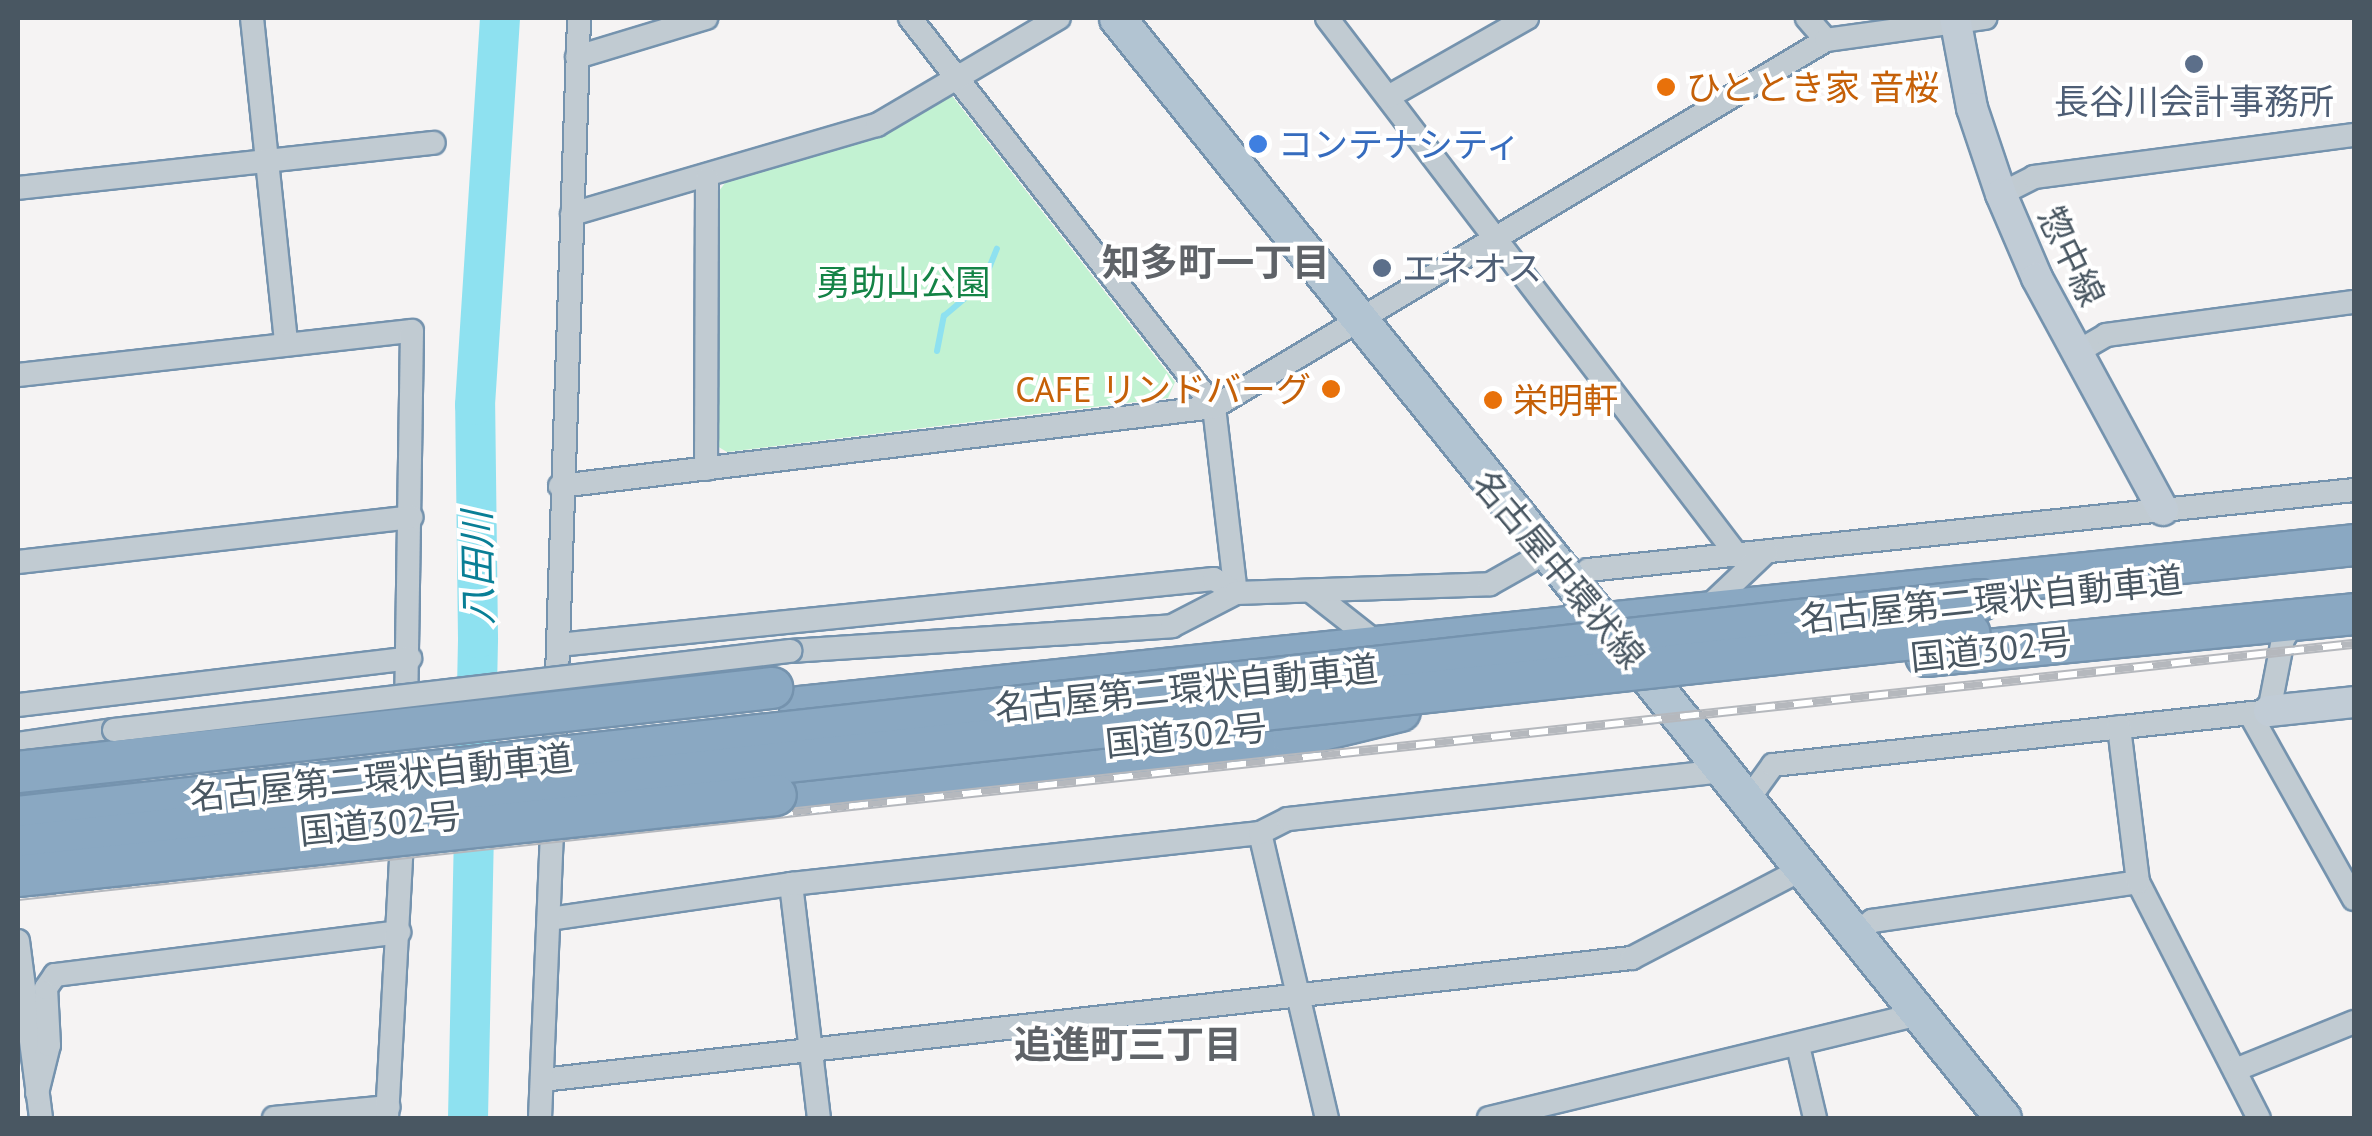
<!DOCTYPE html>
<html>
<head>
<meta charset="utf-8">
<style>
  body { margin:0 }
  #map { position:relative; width:2372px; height:1136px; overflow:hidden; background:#f5f3f3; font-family:"PT Sans","Noto Sans JP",sans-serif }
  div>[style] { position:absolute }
  .green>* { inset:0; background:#c2f2d2 }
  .stream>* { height:6px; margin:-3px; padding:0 3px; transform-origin:3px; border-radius:3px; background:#8ee1f0 }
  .river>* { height:40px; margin:-20px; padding:0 20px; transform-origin:20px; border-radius:20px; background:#8ee1f0 }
  .roads { filter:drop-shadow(2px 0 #7593ae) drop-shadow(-2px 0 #7593ae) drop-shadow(0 2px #7593ae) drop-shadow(0 -2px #7593ae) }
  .street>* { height:22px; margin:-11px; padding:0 11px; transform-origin:11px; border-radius:11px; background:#c1cbd2 }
  .secondary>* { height:30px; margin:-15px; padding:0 15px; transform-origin:15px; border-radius:15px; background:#c1ccd6 }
  .primary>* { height:35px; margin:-17.5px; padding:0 17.5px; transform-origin:17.5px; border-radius:17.5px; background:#b2c4d2 }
  .highway>* { height:40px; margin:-20px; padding:0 20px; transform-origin:20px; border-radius:20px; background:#8aa8c2 }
  .rail>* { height:10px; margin-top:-5px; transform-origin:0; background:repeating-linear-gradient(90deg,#fff 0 19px,#b5b8bd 0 38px); box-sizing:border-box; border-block:2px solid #b5b8bd }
  .bridges { filter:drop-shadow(2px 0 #7593ae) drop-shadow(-2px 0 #7593ae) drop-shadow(0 2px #7593ae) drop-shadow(0 -2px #7593ae) }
  .street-bridge>* { height:22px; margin:-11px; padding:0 11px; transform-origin:11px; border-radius:11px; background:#c1cbd2 }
  .highway-bridge>* { height:40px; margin:-20px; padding:0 20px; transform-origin:20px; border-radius:20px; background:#8aa8c2 }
  .dots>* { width:28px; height:28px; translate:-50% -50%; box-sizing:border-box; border:5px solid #fff; border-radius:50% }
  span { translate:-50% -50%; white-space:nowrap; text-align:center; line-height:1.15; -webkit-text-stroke:8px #fff; paint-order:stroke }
  .food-label { font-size:35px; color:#c56008 }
  .left { translate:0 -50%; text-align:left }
  .right { translate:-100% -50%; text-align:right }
  .service-label { font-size:35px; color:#4e5e75 }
  .shop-label { font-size:35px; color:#366cbe }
  .street-label { font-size:35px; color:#495762 }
  .park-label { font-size:35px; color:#148346 }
  .neighbourhood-label { font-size:38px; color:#5f6368; font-weight:700 }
  .water-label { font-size:38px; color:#097f96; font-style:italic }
  .frame { position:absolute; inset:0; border:20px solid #495762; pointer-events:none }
</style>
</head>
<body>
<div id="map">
  <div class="green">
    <i style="clip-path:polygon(943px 95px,953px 97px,1175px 382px,1168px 398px,727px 452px,717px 446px,719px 191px,725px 183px,879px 135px)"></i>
  </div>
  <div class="stream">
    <i style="left:937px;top:351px;width:36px;rotate:-79deg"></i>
    <i style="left:944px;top:316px;width:51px;rotate:-40.2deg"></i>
    <i style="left:983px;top:283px;width:37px;rotate:-68deg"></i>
  </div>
  <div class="river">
    <i style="left:468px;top:1118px;width:480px;rotate:-88.8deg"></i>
    <i style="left:478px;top:638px;width:233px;rotate:-90.7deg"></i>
    <i style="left:475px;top:405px;width:388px;rotate:-86.3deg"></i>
  </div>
  <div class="roads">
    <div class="street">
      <i style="left:252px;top:18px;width:328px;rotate:84deg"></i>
      <i style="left:910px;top:18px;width:494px;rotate:52deg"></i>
      <i style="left:1214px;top:407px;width:187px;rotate:83.3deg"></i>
      <i style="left:1327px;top:18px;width:676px;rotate:52.64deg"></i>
      <i style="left:1807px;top:18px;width:29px;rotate:49deg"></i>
      <i style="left:577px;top:57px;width:135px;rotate:-16.8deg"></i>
      <i style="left:1388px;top:97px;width:160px;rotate:-29.6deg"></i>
      <i style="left:18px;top:188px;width:418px;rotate:-6.2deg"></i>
      <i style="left:2001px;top:194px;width:37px;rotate:-27deg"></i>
      <i style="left:2034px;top:177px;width:323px;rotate:-7.5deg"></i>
      <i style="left:572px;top:214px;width:318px;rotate:-16.3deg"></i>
      <i style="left:877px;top:125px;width:211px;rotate:-30.5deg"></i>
      <i style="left:2077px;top:352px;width:34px;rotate:-30deg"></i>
      <i style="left:2106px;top:335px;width:250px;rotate:-7.6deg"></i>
      <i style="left:18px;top:375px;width:396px;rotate:-6.4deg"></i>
      <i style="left:412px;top:331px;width:454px;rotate:90.9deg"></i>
      <i style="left:706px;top:469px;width:290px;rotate:-89.8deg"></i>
      <i style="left:560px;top:486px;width:659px;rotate:-6.89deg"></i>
      <i style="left:1214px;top:407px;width:714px;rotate:-30.95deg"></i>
      <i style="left:1826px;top:40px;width:161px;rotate:-7.9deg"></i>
      <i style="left:18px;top:562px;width:396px;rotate:-6.5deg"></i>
      <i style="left:1588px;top:570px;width:770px;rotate:-5.96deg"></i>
      <i style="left:1312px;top:592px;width:84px;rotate:38.2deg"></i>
      <i style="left:1706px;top:609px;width:83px;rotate:-43.5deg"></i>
      <i style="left:558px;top:645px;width:659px;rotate:-5.75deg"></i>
      <i style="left:1214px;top:579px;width:26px;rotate:32deg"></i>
      <i style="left:790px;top:651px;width:383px;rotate:-3.7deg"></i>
      <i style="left:1172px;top:626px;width:72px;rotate:-27.3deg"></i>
      <i style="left:1236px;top:593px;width:254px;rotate:-2deg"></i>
      <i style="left:1490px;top:584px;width:63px;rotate:-29.4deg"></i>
      <i style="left:18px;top:705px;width:395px;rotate:-6.8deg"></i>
      <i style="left:2250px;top:714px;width:212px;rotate:60.7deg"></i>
      <i style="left:18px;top:744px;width:97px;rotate:-8.3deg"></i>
      <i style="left:554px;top:765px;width:747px;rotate:-88.08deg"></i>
      <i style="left:1747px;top:801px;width:44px;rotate:-54.2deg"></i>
      <i style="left:1773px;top:765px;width:499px;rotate:-6.2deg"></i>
      <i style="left:2269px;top:711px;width:73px;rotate:-79deg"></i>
      <i style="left:2283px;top:639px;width:25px;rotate:-56deg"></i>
      <i style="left:1260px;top:833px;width:293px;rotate:76.8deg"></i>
      <i style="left:2138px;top:882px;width:265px;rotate:62.9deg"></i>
      <i style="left:791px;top:884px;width:236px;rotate:83.2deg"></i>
      <i style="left:549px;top:919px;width:245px;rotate:-8.2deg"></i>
      <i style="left:791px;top:884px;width:472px;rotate:-6.2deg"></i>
      <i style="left:1260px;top:833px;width:31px;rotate:-27deg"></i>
      <i style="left:1288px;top:819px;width:440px;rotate:-6.3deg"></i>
      <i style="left:1854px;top:935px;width:23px;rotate:-38deg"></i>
      <i style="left:1872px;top:921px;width:269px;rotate:-8.3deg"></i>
      <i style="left:2138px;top:882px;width:156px;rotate:-97deg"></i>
      <i style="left:18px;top:941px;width:178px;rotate:82.6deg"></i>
      <i style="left:1798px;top:1046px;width:74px;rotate:76.7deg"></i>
      <i style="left:2235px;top:1070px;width:128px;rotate:-22deg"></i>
      <i style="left:542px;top:1080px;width:1097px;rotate:-6.39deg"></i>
      <i style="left:1632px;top:958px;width:190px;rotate:-27.6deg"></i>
      <i style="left:37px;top:1093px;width:49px;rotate:-76deg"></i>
      <i style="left:49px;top:1045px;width:57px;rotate:-93deg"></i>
      <i style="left:46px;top:988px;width:16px;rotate:-55deg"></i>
      <i style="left:55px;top:975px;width:347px;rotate:-7.1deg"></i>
      <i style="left:274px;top:1118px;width:115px;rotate:-5.5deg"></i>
      <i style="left:387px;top:1118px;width:291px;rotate:-86.9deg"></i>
      <i style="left:540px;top:1118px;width:306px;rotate:-87.6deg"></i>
      <i style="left:1489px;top:1118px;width:442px;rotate:-13.6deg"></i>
    </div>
    <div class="secondary">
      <i style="left:1955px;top:18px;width:92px;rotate:79.3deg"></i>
      <i style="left:1972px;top:108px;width:91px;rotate:71.4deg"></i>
      <i style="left:2001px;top:194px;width:91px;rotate:66.8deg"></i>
      <i style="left:2037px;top:278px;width:264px;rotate:61.5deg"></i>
      <i style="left:2269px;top:711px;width:85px;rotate:-6deg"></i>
    </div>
    <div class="primary">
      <i style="left:1117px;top:18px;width:1412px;rotate:51.15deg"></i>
    </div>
    <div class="highway">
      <i style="left:1926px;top:656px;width:430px;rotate:-5.6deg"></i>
      <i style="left:800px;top:707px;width:1562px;rotate:-5.95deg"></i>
      <i style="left:18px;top:793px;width:100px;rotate:-6.3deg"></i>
      <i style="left:776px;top:795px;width:520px;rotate:-6.4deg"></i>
      <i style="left:1293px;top:737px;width:110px;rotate:-13.7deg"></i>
    </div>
  </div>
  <div class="rail">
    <i style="left:18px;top:896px;width:2350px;rotate:-6.16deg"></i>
  </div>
  <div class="bridges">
    <div class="street-bridge">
      <i style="left:114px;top:730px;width:681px;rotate:-6.67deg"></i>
    </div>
    <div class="highway-bridge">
      <i style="left:18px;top:772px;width:759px;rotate:-6.36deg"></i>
      <i style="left:18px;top:817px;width:1975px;rotate:-6.31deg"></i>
      <i style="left:18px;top:846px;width:1963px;rotate:-6.23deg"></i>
      <i style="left:18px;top:876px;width:762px;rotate:-6.1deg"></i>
    </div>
  </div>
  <div class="dots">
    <i style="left:2194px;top:64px;background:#5c6f8a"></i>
    <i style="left:1666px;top:87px;background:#e8710a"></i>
    <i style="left:1258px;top:144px;background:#3f7fe0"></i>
    <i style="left:1382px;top:268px;background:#5c6f8a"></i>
    <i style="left:1331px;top:389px;background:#e8710a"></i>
    <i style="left:1493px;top:400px;background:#e8710a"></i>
  </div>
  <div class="food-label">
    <span class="left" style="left:1686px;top:87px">ひととき家 音桜</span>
    <span class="right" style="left:1311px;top:389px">CAFE リンドバーグ</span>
    <span class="left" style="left:1513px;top:400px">栄明軒</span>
  </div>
  <div class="service-label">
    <span style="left:2194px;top:101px">長谷川会計事務所</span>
    <span class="left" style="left:1402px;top:268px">エネオス</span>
  </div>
  <div class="shop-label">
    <span class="left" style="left:1278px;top:144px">コンテナシティ</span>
  </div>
  <div class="street-label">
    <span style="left:2072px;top:256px;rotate:64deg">惣中線</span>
    <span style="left:1559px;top:569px;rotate:50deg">名古屋中環状線</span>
    <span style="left:1991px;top:599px;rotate:-6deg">名古屋第二環状自動車道</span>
    <span style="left:1991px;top:649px;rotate:-6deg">国道302号</span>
    <span style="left:1186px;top:688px;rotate:-6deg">名古屋第二環状自動車道</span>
    <span style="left:1186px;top:735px;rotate:-6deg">国道302号</span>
    <span style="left:381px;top:777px;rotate:-6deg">名古屋第二環状自動車道</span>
    <span style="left:380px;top:823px;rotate:-6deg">国道302号</span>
  </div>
  <div class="park-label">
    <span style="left:903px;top:282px">勇助山公園</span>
  </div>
  <div class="neighbourhood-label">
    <span style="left:1216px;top:262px">知多町一丁目</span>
    <span style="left:1128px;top:1044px">追進町三丁目</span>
  </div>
  <div class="water-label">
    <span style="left:477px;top:568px;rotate:-91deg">八田川</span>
  </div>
  <div class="frame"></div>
</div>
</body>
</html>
